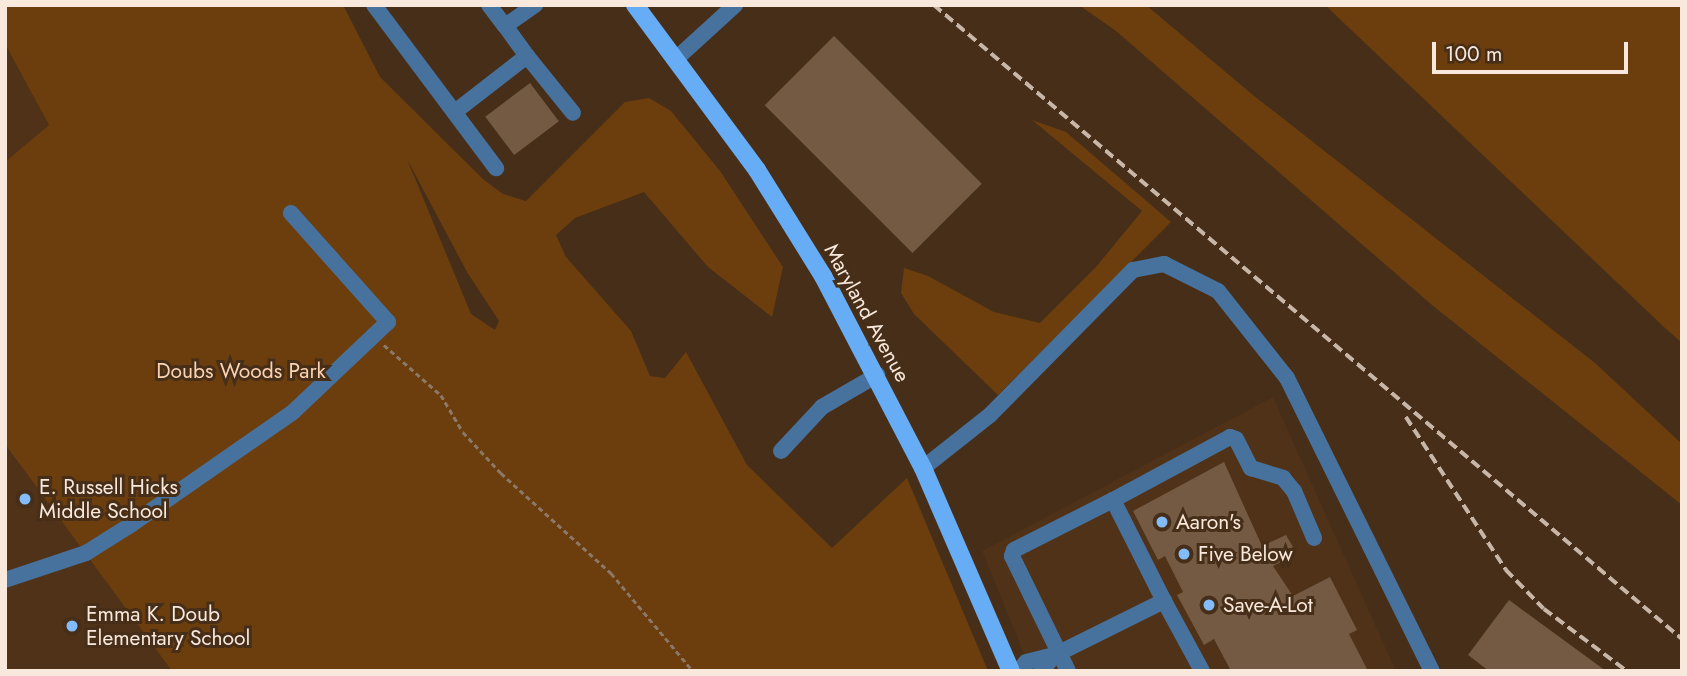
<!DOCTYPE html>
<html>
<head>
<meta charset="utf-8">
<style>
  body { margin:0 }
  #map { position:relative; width:1687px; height:676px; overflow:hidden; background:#462e19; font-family:Jost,sans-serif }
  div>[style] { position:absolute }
  .built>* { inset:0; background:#4f3217 }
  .green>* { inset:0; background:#6c3e0d }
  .building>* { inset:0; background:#745a43; transform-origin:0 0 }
  .path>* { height:2.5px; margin-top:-1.25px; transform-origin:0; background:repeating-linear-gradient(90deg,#8c7866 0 5px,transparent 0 8.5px) }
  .minor>* { height:16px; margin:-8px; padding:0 8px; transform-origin:8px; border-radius:8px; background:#48729e }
  .major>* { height:18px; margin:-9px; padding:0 9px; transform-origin:9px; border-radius:9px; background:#67adf6 }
  .rail>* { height:3.5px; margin-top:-1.75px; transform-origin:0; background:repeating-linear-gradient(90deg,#c8b6a7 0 10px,transparent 0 15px) }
  .dots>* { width:19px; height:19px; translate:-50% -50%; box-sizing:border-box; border:4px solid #462e19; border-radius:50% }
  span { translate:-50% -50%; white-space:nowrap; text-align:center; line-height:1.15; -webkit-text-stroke:6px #462e19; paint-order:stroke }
  .street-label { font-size:21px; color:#f8e9dc }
  .park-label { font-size:21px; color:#fbd3b2 }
  .poi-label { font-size:21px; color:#f8e9dc }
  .left { translate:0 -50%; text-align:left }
  .frame { position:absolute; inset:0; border:7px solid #f8e9dc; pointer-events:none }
  .scale { position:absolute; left:1432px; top:42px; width:196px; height:32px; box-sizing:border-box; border:4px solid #f8e9dc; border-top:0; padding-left:9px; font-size:21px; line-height:24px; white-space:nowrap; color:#f8e9dc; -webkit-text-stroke:5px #462e19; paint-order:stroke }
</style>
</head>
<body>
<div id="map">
  <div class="built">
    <i style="clip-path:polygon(5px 44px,49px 125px,5px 162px)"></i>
    <i style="clip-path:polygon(1273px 397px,1396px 671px,1031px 671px,982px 551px)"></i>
    <i style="clip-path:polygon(5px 444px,86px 553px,172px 671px,5px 671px)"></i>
  </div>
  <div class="green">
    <i style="clip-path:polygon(evenodd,5px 5px,343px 5px,380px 77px,484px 180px,503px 194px,526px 201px,625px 102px,649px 98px,671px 111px,720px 171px,783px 267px,772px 317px,708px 267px,644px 192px,575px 218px,556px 235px,566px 257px,631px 331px,650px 376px,665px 378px,686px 352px,747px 465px,832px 548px,907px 478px,988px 671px,172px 671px,5px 444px,5px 162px,49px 125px,5px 44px,5px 5px,407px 159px,467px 272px,499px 321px,495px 330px,471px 314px,407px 159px)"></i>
    <i style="clip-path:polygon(1079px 5px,1146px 5px,1253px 95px,1595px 363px,1682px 444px,1682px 505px,1432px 305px,1116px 31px)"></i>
    <i style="clip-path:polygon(1325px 5px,1682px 5px,1682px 343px,1665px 328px)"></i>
    <i style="clip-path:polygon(1032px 120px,1066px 132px,1171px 222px,998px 395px,914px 314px,901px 293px,904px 268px,928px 276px,994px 312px,1040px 323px,1096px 267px,1142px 211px)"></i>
  </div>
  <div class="building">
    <i style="left:834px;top:36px;width:209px;height:98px;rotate:45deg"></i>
    <i style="left:530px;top:83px;width:48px;height:56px;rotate:53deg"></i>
    <i style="clip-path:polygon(1224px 462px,1262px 546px,1286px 535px,1293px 547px,1280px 554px,1283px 561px,1273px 566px,1293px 596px,1330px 577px,1357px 630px,1349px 634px,1368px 671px,1231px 671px,1214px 639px,1204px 645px,1177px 595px,1183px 592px,1165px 556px,1158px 560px,1133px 511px)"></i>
    <i style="clip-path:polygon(1509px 600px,1606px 671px,1489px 671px,1468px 655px)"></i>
  </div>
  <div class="path">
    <i style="left:384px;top:345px;width:76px;rotate:41.3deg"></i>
    <i style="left:441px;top:395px;width:43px;rotate:59.3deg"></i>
    <i style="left:463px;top:432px;width:56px;rotate:47.2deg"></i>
    <i style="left:501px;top:473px;width:149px;rotate:42.3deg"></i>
    <i style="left:611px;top:573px;width:128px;rotate:50.1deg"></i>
  </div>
  <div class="minor">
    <i style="left:374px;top:5px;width:204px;rotate:53.2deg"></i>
    <i style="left:489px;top:5px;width:26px;rotate:53deg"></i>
    <i style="left:505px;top:26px;width:37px;rotate:-35deg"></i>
    <i style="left:527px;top:56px;width:73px;rotate:51.1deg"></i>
    <i style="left:677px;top:58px;width:79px;rotate:-42.4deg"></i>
    <i style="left:456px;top:111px;width:90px;rotate:-37.8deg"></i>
    <i style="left:527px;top:56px;width:37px;rotate:-126deg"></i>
    <i style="left:781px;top:451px;width:60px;rotate:-47deg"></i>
    <i style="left:822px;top:407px;width:64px;rotate:-30.2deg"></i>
    <i style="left:923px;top:468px;width:85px;rotate:-38.3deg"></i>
    <i style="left:990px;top:415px;width:204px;rotate:-45.4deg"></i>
    <i style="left:1133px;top:270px;width:32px;rotate:-11deg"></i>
    <i style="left:1164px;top:264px;width:60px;rotate:26.6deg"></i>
    <i style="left:1218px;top:291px;width:111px;rotate:51.6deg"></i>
    <i style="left:1287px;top:378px;width:327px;rotate:63.7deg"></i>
    <i style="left:1113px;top:500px;width:133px;rotate:-28.3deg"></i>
    <i style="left:1230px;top:437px;width:6px;rotate:18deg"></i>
    <i style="left:1236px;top:439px;width:33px;rotate:63deg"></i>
    <i style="left:1251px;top:468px;width:34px;rotate:17deg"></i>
    <i style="left:1283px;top:478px;width:17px;rotate:50deg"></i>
    <i style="left:1294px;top:491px;width:51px;rotate:66.9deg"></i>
    <i style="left:5px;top:580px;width:85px;rotate:-18.4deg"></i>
    <i style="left:86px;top:553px;width:54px;rotate:-32.2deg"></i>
    <i style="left:132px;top:524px;width:196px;rotate:-34.8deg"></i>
    <i style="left:293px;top:412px;width:131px;rotate:-43.5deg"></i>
    <i style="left:388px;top:322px;width:146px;rotate:-131.7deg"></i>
    <i style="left:1019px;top:671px;width:11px;rotate:-52deg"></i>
    <i style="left:1026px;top:662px;width:30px;rotate:-14deg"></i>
    <i style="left:1055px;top:655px;width:122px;rotate:-26.4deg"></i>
    <i style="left:1164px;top:601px;width:80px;rotate:61.5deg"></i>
    <i style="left:1041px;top:671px;width:21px;rotate:-49deg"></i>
    <i style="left:1068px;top:671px;width:128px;rotate:-116deg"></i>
    <i style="left:1012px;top:556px;width:6px;rotate:-72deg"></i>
    <i style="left:1014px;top:550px;width:111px;rotate:-26.8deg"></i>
    <i style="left:1113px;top:500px;width:113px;rotate:63.2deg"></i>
  </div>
  <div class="major">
    <i style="left:635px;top:5px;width:205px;rotate:53.5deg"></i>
    <i style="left:757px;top:170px;width:125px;rotate:58.1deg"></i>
    <i style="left:823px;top:276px;width:216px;rotate:62.5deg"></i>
    <i style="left:923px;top:468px;width:221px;rotate:66.6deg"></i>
  </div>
  <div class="rail">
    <i style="left:934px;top:5px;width:981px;rotate:40.28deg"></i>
    <i style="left:1406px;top:417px;width:183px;rotate:56.8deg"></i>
    <i style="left:1506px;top:570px;width:54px;rotate:45.7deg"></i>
    <i style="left:1544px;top:609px;width:104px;rotate:36.8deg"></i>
  </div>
  <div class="dots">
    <i style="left:25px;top:499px;background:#82bcfa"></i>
    <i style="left:1162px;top:522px;background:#82bcfa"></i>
    <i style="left:1184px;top:554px;background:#82bcfa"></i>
    <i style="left:1209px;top:605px;background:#82bcfa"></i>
    <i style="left:72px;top:626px;background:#82bcfa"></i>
  </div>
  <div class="street-label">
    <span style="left:867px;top:313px;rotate:61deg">Maryland Avenue</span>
  </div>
  <div class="park-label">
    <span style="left:241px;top:371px">Doubs Woods Park</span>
  </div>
  <div class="poi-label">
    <span class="left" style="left:39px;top:499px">E. Russell Hicks<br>Middle School</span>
    <span class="left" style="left:1176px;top:522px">Aaron's</span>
    <span class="left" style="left:1198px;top:554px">Five Below</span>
    <span class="left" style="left:1223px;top:605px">Save-A-Lot</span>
    <span class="left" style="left:86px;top:626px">Emma K. Doub<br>Elementary School</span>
  </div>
  <div class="frame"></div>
  <div class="scale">100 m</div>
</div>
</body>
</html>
